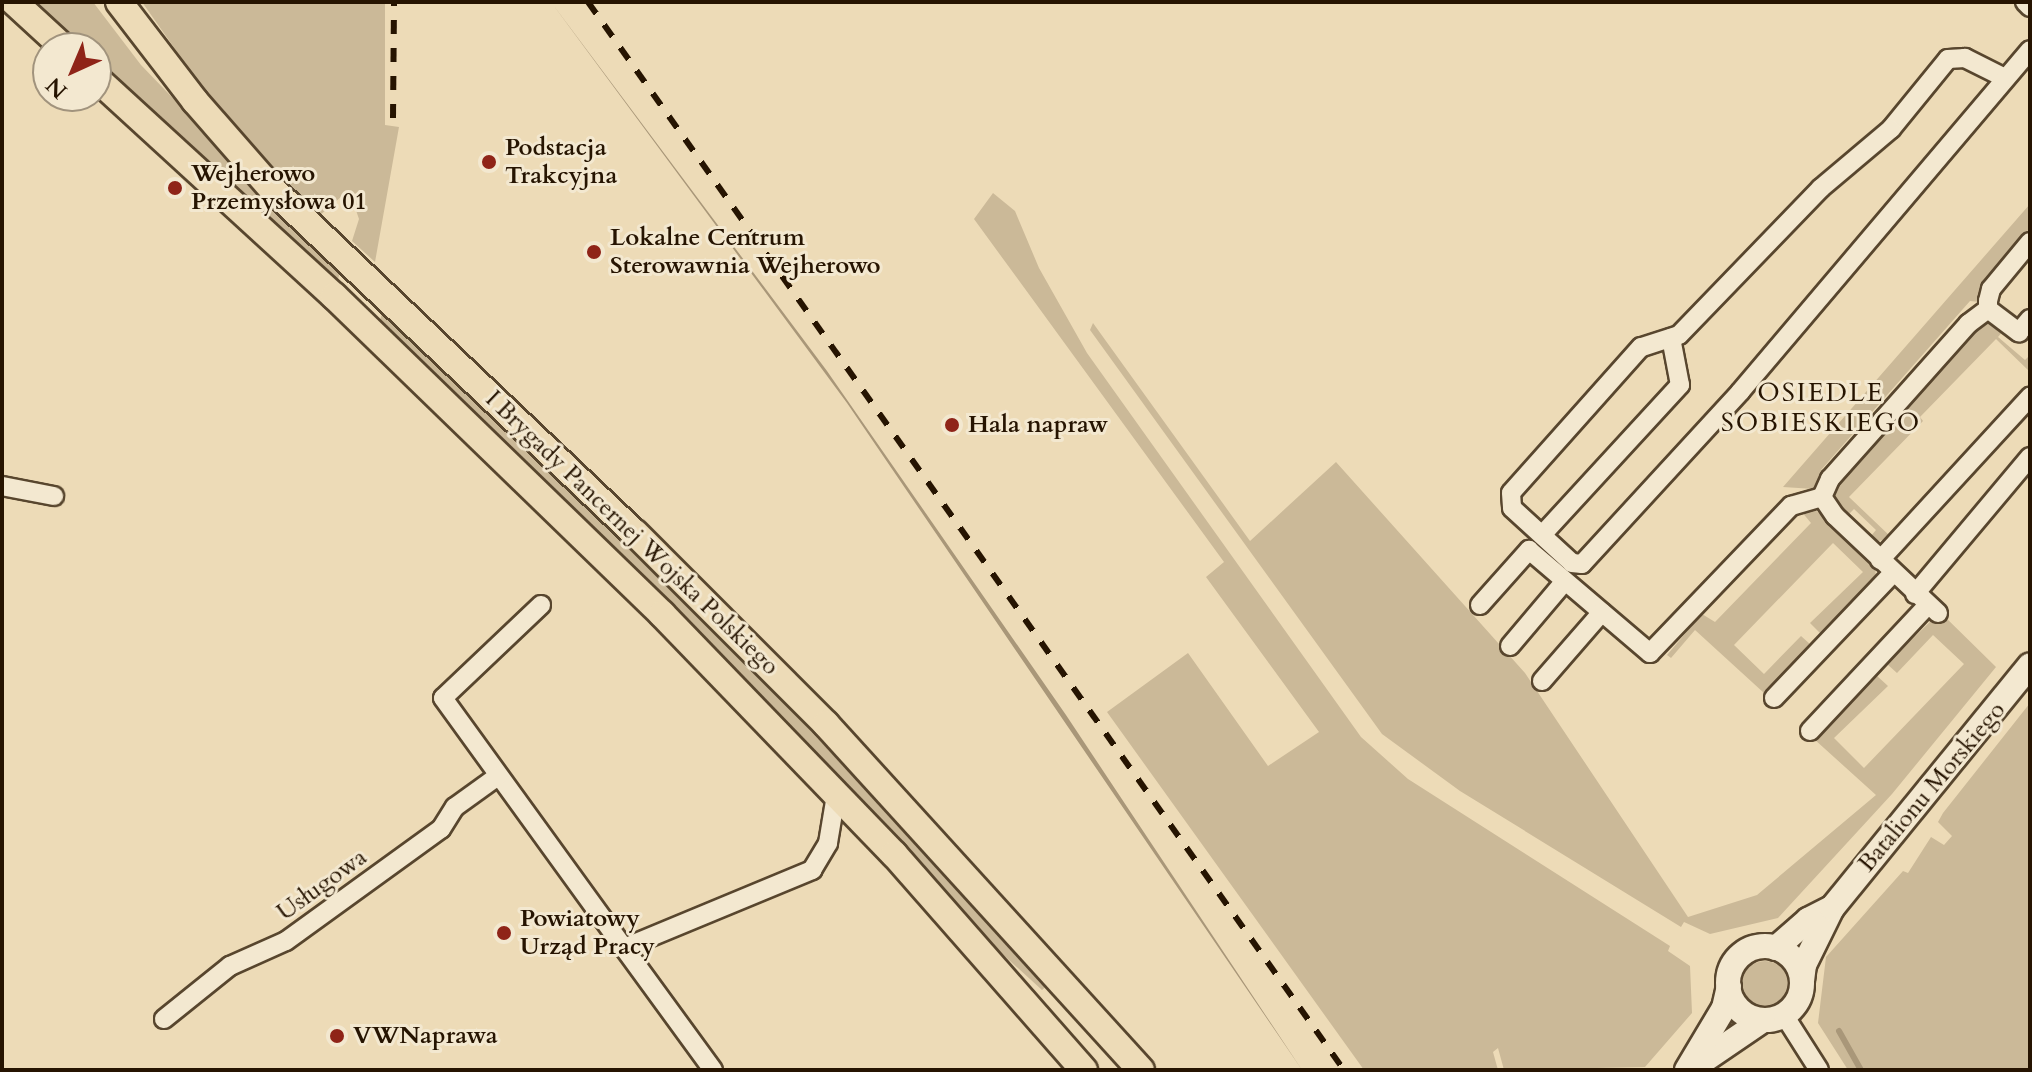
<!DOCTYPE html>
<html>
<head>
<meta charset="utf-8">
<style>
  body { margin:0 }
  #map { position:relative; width:2032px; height:1072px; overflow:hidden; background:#eddbb7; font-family:Cardo,serif }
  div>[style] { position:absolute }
  .green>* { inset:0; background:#cbb998 }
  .round { border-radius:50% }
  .water>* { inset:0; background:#a99779 }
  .stream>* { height:6px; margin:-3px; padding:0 3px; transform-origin:3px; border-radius:3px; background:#a99779 }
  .roads { filter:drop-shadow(2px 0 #58462e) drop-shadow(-2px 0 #58462e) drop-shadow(0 2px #58462e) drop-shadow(0 -2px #58462e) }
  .street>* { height:18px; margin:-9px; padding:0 9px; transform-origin:9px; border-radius:9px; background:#f3e8d0 }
  .secondary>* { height:24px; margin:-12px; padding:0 12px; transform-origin:12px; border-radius:12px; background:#f3e8d0 }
  .secondary>.ring { margin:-12px; padding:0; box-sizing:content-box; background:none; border:24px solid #f3e8d0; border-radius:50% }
  .primary>* { height:26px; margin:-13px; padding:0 13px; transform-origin:13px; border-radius:13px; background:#eddbb7 }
  .rail>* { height:6px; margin-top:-3px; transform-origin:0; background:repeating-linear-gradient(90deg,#261401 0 14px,transparent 0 28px) }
  .dots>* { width:22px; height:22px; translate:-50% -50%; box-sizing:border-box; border:4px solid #f3e8d0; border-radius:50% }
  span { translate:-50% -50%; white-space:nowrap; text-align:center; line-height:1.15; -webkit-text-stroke:6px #f3e8d0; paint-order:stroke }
  .poi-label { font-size:24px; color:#261401; font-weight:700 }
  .left { translate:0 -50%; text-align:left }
  .street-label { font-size:24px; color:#261401 }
  .neighbourhood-label { font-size:26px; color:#261401; letter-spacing:2px }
  .frame { position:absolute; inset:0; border:4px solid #261401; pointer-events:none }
  .north { position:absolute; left:32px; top:32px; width:80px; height:80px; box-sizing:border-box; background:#f3e8d0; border:2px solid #a1937d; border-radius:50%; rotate:224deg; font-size:22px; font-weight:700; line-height:32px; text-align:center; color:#261401 }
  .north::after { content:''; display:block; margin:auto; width:28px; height:36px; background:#8f2418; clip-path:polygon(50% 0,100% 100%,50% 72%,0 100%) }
</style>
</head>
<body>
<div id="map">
  <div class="green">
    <i style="clip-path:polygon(29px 2px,93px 2px,141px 65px,340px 272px,337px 283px,307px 262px,96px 65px,96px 48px,78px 48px)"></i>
    <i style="clip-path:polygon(142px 2px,385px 2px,385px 125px,399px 127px,375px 262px,352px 241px,359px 219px,349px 190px,319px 216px,218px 110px)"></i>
    <i style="clip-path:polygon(993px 193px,1015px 211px,1039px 268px,1087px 353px,1361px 737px,1408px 779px,1670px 946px,1668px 951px,1690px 966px,1692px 1013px,1645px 1067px,1504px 1070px,1498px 1048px,1493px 1052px,1498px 1070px,1364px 1070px,1107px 712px,1188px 653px,1268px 766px,1319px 732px,1206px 577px,1224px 562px,974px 219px)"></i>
    <i style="clip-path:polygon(2030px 204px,2030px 228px,1987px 279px,1980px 302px,1970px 301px,1821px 470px,1828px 476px,1814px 489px,1783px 487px)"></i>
    <i style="clip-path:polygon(383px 311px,738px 654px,1049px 984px,1042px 990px,987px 940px,882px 826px,379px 323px)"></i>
    <i style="clip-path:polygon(1985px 320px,2003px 331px,1998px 337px,2025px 360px,2030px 355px,2030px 372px,1996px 339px,1920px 417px,1923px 421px,1849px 497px,1891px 537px,1879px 541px,1871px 536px,1876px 530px,1854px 509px,1849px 514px,1838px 504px,1833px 488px,1972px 328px)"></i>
    <i style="clip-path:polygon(1093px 323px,1250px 541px,1336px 462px,1525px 673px,1688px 917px,1757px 895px,1876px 795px,1814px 739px,1876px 675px,1888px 686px,1834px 738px,1864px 768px,1964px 664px,1933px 635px,1897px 673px,1887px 664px,1940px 612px,1996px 667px,1892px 794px,1778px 918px,1710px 934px,1684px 922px,1681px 927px,1460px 791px,1382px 734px,1090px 330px)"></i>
    <i style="clip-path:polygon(1812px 507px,1875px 565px,1876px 579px,1822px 635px,1810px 623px,1863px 572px,1833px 543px,1734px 645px,1764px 674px,1801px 636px,1811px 645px,1764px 693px,1695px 630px,1671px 658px,1667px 655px,1702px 614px,1715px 622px,1811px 523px,1801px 511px)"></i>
    <i style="clip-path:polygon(2030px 703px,2030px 1070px,1848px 1070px,1818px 1023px,1826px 957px,1903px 871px,1908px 873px,1931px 837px,1944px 845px,1952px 836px,1938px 822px,1943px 813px)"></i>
    <i class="round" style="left:1742px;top:961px;width:46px;height:46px"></i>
  </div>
  <div class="water">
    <i style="clip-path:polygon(551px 2px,827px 371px,1066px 715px,1302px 1070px,847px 403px)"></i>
  </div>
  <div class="stream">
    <i style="left:1839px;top:1031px;width:45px;rotate:60.6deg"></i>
  </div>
  <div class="roads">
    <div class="street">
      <i style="left:2025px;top:2px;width:7px;rotate:45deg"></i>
      <i style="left:2005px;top:78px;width:45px;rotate:-153.4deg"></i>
      <i style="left:1965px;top:58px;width:17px;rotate:177deg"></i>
      <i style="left:1948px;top:59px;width:90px;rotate:129.2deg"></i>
      <i style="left:1891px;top:129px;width:92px;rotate:139.9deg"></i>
      <i style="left:1821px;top:188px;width:204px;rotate:134deg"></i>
      <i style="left:1679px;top:335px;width:40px;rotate:162deg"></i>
      <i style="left:1641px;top:347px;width:195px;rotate:131.7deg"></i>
      <i style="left:1511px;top:493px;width:15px;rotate:86deg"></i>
      <i style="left:1512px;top:508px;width:81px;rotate:42.5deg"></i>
      <i style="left:1572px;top:563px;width:10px;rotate:6deg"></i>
      <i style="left:1582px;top:564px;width:234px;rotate:-47.4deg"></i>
      <i style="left:1740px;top:392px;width:448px;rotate:-49.7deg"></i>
      <i style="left:2030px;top:242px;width:61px;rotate:129.7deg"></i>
      <i style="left:1991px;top:289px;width:12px;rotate:104deg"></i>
      <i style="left:1988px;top:301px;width:8px;rotate:90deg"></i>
      <i style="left:1988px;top:309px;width:39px;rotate:37deg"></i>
      <i style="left:2019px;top:332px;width:17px;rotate:-50deg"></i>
      <i style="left:2px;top:486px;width:53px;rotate:10.9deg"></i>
      <i style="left:1542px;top:535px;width:204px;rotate:-47.4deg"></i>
      <i style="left:1680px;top:385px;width:48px;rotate:-100.8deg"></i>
      <i style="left:1880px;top:560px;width:222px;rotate:-47.4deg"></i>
      <i style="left:1915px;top:594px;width:179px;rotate:-50deg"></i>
      <i style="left:541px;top:605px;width:135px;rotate:136.5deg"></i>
      <i style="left:443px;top:698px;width:309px;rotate:54.1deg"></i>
      <i style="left:1480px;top:605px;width:74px;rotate:-48.3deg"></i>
      <i style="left:1529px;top:550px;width:159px;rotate:40.4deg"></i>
      <i style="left:1650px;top:653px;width:204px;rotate:-46.2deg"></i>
      <i style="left:1791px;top:506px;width:32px;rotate:-16deg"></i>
      <i style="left:1938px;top:613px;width:141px;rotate:-136.7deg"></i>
      <i style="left:1835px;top:516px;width:23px;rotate:-124deg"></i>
      <i style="left:1822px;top:497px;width:20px;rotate:-66deg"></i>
      <i style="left:1830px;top:479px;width:208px;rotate:-48.3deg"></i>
      <i style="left:1968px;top:324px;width:25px;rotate:-37deg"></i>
      <i style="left:1510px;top:646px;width:85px;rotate:-49.8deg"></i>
      <i style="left:1542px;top:681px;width:91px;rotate:-49deg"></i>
      <i style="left:1774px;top:698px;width:173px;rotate:-46.4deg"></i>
      <i style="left:1810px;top:731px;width:173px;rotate:-46.9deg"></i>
      <i style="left:1784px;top:1015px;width:65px;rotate:57.5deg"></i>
      <i style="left:164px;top:1019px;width:85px;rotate:-38.8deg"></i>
      <i style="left:230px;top:966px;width:61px;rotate:-24.1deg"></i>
      <i style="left:286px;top:941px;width:191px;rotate:-35.9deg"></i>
      <i style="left:441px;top:829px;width:26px;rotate:-58deg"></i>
      <i style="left:455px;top:807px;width:53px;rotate:-35.8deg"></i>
      <i style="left:713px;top:1070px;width:151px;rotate:-126.1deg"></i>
      <i style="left:624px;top:948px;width:204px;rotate:-22.5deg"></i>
      <i style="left:812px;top:870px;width:31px;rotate:-59deg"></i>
      <i style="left:828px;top:843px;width:49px;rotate:-80.5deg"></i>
    </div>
    <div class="secondary">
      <i class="ring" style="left:1728px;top:946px;width:50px;height:50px"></i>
      <i style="left:1776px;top:948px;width:43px;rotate:-41.2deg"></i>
      <i style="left:1808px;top:920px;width:27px;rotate:-27deg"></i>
      <i style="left:1802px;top:981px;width:16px;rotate:-83deg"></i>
      <i style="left:1804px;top:965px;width:64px;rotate:-63.8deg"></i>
      <i style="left:1832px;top:908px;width:313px;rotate:-50.8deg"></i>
      <i style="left:1691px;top:1069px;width:87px;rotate:-34.2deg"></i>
      <i style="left:1687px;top:1070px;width:72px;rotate:-59.2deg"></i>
      <i style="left:1724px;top:1008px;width:22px;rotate:-77deg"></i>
    </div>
    <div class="primary">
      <i style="left:14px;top:2px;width:68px;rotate:42.6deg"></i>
      <i style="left:119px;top:2px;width:125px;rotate:52.5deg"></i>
      <i style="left:195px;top:101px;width:118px;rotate:48.8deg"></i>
      <i style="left:273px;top:190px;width:499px;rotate:43.5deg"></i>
      <i style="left:635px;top:533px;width:270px;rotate:45deg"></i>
      <i style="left:826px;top:724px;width:468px;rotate:47.7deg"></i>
      <i style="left:96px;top:78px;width:323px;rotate:42.5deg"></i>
      <i style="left:334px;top:296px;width:457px;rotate:44.1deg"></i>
      <i style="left:662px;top:614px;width:334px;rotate:46deg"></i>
      <i style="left:894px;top:854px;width:288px;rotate:48.7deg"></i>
    </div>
  </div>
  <div class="rail">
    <i style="left:588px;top:2px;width:1308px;rotate:54.71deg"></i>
    <i style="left:393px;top:118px;width:116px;rotate:-89.5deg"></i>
  </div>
  <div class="dots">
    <i style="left:489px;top:162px;background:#8f2418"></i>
    <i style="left:175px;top:188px;background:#8f2418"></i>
    <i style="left:594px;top:252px;background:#8f2418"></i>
    <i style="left:952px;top:425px;background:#8f2418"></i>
    <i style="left:504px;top:933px;background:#8f2418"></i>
    <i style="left:337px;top:1036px;background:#8f2418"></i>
  </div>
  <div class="poi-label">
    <span class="left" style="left:505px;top:162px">Podstacja<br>Trakcyjna</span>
    <span class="left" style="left:191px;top:188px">Wejherowo<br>Przemysłowa 01</span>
    <span class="left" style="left:610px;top:252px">Lokalne Centrum<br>Sterowawnia Wejherowo</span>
    <span class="left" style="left:968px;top:425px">Hala napraw</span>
    <span class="left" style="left:520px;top:933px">Powiatowy<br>Urząd Pracy</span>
    <span class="left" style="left:353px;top:1036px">VWNaprawa</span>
  </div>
  <div class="street-label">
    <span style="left:632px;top:533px;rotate:44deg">I Brygady Pancernej Wojska Polskiego</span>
    <span style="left:1932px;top:787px;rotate:-50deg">Batalionu Morskiego</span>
    <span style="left:322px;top:885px;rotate:-36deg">Usługowa</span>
  </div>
  <div class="neighbourhood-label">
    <span style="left:1821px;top:408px">OSIEDLE<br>SOBIESKIEGO</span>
  </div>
  <div class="frame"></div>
  <div class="north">N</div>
</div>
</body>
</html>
